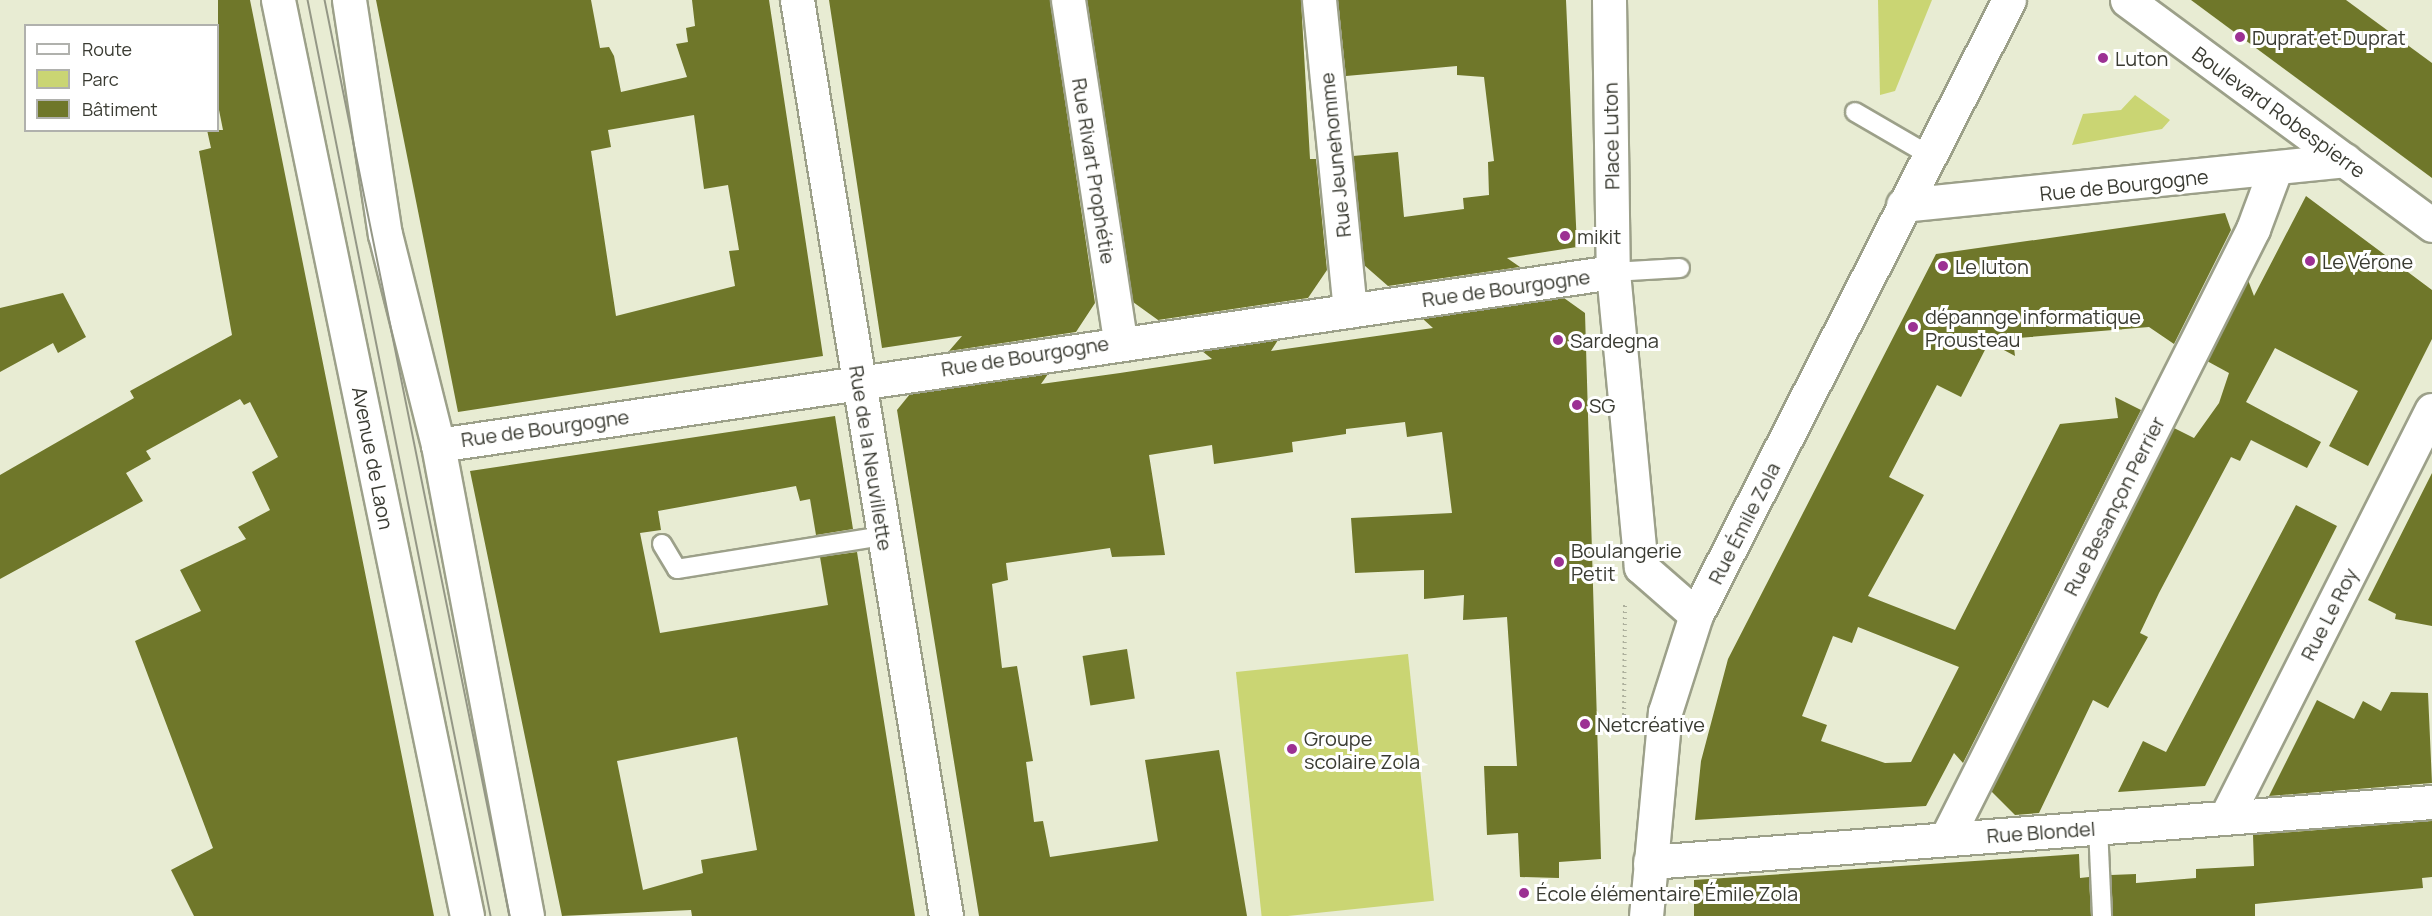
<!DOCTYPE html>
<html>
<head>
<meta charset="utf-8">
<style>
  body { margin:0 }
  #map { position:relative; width:2432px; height:916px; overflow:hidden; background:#e8ecd3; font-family:Manrope,sans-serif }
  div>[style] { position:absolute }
  .green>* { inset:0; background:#cad573; transform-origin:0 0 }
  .building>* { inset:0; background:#6f772a; transform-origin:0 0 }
  .path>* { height:4px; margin-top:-2px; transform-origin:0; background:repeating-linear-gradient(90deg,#acaf9c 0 1.5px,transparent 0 6px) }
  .roads { filter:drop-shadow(2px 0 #9ca089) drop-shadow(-2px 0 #9ca089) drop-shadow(0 2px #9ca089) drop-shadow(0 -2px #9ca089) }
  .service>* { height:18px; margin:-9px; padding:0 9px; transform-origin:9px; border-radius:9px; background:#fff }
  .minor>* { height:33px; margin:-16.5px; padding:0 16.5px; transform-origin:16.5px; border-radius:16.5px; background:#fff }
  .tertiary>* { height:33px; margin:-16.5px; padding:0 16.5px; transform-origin:16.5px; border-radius:16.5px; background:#fff }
  .secondary>* { height:33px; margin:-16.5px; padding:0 16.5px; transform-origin:16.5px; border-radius:16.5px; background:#fff }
  .tram>* { height:1.5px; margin:-0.75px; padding:0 0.75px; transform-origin:0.75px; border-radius:0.75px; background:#949786 }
  .dots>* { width:16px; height:16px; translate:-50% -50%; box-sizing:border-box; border:3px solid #fff; border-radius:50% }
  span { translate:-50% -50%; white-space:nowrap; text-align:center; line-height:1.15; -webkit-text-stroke:6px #fff; paint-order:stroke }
  .poi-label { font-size:20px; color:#3a3b32 }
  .left { translate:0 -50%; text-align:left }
  .street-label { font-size:20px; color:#3a3b32 }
  .legend { position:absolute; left:24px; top:24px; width:195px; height:108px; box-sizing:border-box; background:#fff; border:2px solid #b0b1ad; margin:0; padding:8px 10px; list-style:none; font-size:18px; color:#3a3b32 }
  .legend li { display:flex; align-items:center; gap:12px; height:30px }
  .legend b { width:30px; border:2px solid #b0b1ad }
</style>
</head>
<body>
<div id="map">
  <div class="green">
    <i style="clip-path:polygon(1878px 0,1932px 0,1895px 91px,1880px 95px)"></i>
    <i style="clip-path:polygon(2135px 95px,2170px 120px,2162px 129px,2072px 145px,2083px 114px,2121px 110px)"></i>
    <i style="left:1408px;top:654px;width:248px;height:173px;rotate:84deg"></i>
  </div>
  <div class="building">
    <i style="clip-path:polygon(218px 0,250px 0,434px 916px,194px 916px,171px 870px,213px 848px,135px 641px,201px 611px,180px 570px,246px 539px,238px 527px,270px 510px,252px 472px,278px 457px,250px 402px,244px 405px,240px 399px,146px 451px,151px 459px,126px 473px,143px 501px,0 579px,0 475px,134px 398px,130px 391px,232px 335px,199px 151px,211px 148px,207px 130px,223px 130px,218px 105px)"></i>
    <i style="clip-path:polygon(evenodd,376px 0,591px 0,600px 48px,609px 47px,614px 56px,621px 92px,687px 77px,676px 44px,688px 42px,686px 28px,695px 26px,692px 0,769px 0,823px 356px,458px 412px,376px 0,694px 115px,704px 189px,728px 185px,739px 250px,729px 251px,735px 286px,616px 316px,591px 151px,611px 147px,608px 130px,694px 115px)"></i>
    <i style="clip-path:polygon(829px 0,1050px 0,1095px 303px,1076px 332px,949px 351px,962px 336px,882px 348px)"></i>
    <i style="clip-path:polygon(1087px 0,1301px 0,1310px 159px,1316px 159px,1327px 270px,1308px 298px,1158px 320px,1133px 302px)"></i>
    <i style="clip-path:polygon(1338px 0,1566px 0,1577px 247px,1507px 258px,1520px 267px,1388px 286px,1364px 265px,1353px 156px,1398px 152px,1404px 217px,1464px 209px,1463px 198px,1489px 195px,1488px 162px,1494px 161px,1484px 77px,1457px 75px,1457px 66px,1346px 76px)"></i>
    <i style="clip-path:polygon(2191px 0,2346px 0,2432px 63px,2432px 178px)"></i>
    <i style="clip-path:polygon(2306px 196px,2432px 290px,2432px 339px,2368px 466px,2329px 446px,2358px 391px,2275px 348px,2246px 402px,2321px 442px,2307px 468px,2251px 440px,2240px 461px,2231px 457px,2159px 593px,2140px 633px,2148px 637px,2108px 708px,2093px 700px,2039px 813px,2015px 815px,1991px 791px,2174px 428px,2194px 438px,2219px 403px,2229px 373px,2207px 361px,2248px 280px,2254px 296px)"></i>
    <i style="clip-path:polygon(evenodd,2225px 213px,2231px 230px,2174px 344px,2149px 327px,2018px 338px,2013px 340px,2015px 356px,1989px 342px,1961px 397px,1937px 385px,1889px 477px,1924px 495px,1868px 596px,1955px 630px,2060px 424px,2118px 418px,2115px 397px,2141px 410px,1963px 763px,1954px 753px,1926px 806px,1695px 820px,1701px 761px,1728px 659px,1936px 254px,2225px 213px,1858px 627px,1959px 667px,1911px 762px,1885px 763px,1821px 741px,1827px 725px,1802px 716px,1833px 636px,1852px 643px,1858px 627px)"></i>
    <i style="clip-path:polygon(63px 293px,86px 337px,58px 353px,53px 343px,0 372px,0 308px)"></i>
    <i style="clip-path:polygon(1564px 298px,1585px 313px,1601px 859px,1559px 862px,1559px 878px,1520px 877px,1518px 833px,1487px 835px,1484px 766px,1517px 766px,1507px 617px,1463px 620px,1464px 595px,1424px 599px,1424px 570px,1355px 573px,1351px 518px,1452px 513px,1442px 432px,1407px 437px,1405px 422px,1346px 429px,1346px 434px,1292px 442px,1293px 452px,1214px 464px,1212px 445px,1149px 455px,1165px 555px,1112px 557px,1110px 548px,1006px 563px,1008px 580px,992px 584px,1002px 668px,1017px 666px,1033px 761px,1026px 762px,1034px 822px,1043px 821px,1050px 857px,1158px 841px,1145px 760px,1219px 750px,1247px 916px,979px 916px,897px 410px,910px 394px,1048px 374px,1041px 384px,1120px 373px,1212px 359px,1202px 351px,1278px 340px,1271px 351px,1433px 328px,1423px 319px)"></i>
    <i style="clip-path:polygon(evenodd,835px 416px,853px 529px,816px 535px,810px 499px,800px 501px,796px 486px,658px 511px,661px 530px,640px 533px,660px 633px,828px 605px,820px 557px,857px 552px,915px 916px,692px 916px,691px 910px,562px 916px,470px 471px,835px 416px,737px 737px,757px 850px,701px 860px,703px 873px,643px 890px,617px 761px,737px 737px)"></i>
    <i style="clip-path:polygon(2432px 473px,2432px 626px,2395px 619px,2396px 614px,2368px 600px)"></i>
    <i style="clip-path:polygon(2296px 505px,2337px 526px,2205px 786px,2118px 792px,2143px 741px,2166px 752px)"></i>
    <i style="left:1127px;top:649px;width:50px;height:45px;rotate:81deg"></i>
    <i style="clip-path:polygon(2391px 692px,2428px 693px,2432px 783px,2269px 796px,2317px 700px,2354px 719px,2363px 701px,2381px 711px)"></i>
    <i style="clip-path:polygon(2432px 821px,2432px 877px,2422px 878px,2423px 888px,2255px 904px,2255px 916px,2113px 916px,2111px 875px,2136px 874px,2136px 883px,2196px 878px,2196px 869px,2254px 866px,2253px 835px)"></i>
    <i style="clip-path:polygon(2079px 854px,2080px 878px,2089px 877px,2091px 916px,1694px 916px,1694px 880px)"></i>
  </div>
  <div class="path">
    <i style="left:1624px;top:721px;width:118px;rotate:-89.5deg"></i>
  </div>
  <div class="roads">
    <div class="service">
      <i style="left:1855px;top:112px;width:86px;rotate:30.2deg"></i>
      <i style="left:1613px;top:272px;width:67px;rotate:-3.4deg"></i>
      <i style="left:662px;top:544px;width:29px;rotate:59deg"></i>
      <i style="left:677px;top:569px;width:209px;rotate:-9.1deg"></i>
      <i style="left:2098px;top:827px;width:89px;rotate:87.4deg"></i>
    </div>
    <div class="minor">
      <i style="left:797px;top:0;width:928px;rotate:80.76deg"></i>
      <i style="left:1068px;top:0;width:345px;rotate:81.3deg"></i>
      <i style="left:1319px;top:0;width:312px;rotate:84.3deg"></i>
      <i style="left:1609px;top:0;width:272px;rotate:89.2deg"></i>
      <i style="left:1613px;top:272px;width:296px;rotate:84.6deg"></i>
      <i style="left:1641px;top:567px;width:73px;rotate:41.1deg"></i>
      <i style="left:1903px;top:205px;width:444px;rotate:-5.8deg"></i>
      <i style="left:438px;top:445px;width:1188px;rotate:-8.38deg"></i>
      <i style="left:2226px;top:817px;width:456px;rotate:-63.2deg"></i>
      <i style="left:1946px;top:839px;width:683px;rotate:-63.28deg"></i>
      <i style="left:2253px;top:229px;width:63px;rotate:-69.6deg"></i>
      <i style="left:1650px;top:862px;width:784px;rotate:-4.39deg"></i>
    </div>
    <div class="tertiary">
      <i style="left:2127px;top:0;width:379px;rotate:36.4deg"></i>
    </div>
    <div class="secondary">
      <i style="left:278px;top:0;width:935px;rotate:78.34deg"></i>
      <i style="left:349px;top:0;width:237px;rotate:81.3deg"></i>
      <i style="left:385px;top:234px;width:218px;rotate:75.9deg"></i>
      <i style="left:438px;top:445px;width:479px;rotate:79.3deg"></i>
      <i style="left:1646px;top:916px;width:205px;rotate:-84.7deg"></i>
      <i style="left:1665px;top:712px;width:102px;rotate:-72.3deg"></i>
      <i style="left:1696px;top:615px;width:690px;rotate:-63.03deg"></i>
    </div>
  </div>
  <div class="tram">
    <i style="left:308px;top:0;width:934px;rotate:78.7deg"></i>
    <i style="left:325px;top:0;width:934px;rotate:78.58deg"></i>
  </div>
  <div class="dots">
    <i style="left:2240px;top:37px;background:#9c3193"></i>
    <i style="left:2103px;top:58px;background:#9c3193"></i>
    <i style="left:1565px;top:236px;background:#9c3193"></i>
    <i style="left:2310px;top:261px;background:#9c3193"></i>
    <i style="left:1943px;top:266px;background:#9c3193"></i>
    <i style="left:1913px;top:327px;background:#9c3193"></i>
    <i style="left:1558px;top:340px;background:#9c3193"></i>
    <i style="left:1577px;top:405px;background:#9c3193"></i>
    <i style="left:1559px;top:562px;background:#9c3193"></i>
    <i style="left:1585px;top:724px;background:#9c3193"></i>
    <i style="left:1292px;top:749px;background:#9c3193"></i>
    <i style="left:1524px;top:893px;background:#9c3193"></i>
  </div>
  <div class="poi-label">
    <span class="left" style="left:2252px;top:37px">Duprat et Duprat</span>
    <span class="left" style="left:2115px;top:58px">Luton</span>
    <span class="left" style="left:1577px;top:236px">mikit</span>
    <span class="left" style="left:2322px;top:261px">Le Vérone</span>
    <span class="left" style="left:1955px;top:266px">Le luton</span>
    <span class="left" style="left:1925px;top:328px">dépannge informatique<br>Prousteau</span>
    <span class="left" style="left:1570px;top:340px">Sardegna</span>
    <span class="left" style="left:1589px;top:405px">SG</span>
    <span class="left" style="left:1571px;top:562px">Boulangerie<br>Petit</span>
    <span class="left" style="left:1597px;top:724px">Netcréative</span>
    <span class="left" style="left:1304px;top:750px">Groupe<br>scolaire Zola</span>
    <span class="left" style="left:1536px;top:893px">École élémentaire Émile Zola</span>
  </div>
  <div class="street-label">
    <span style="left:2279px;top:112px;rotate:36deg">Boulevard Robespierre</span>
    <span style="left:1611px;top:136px;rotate:-91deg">Place Luton</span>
    <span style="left:1335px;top:155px;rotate:-96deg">Rue Jeunehomme</span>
    <span style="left:1094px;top:171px;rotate:81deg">Rue Rivart Prophétie</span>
    <span style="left:2124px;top:185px;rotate:-6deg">Rue de Bourgogne</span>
    <span style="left:1506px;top:288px;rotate:-8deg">Rue de Bourgogne</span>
    <span style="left:1025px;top:356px;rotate:-9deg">Rue de Bourgogne</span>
    <span style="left:545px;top:428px;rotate:-8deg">Rue de Bourgogne</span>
    <span style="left:373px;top:458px;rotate:79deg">Avenue de Laon</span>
    <span style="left:871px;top:458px;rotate:81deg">Rue de la Neuvillette</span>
    <span style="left:2114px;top:506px;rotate:-63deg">Rue Besançon Perrier</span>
    <span style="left:1744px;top:523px;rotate:-63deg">Rue Émile Zola</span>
    <span style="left:2329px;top:614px;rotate:-63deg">Rue Le Roy</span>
    <span style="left:2041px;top:832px;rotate:-4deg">Rue Blondel</span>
  </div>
  <ul class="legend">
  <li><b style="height:8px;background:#fff"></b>Route</li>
  <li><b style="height:16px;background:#cad573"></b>Parc</li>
  <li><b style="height:16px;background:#6f772a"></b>Bâtiment</li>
  </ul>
</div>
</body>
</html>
